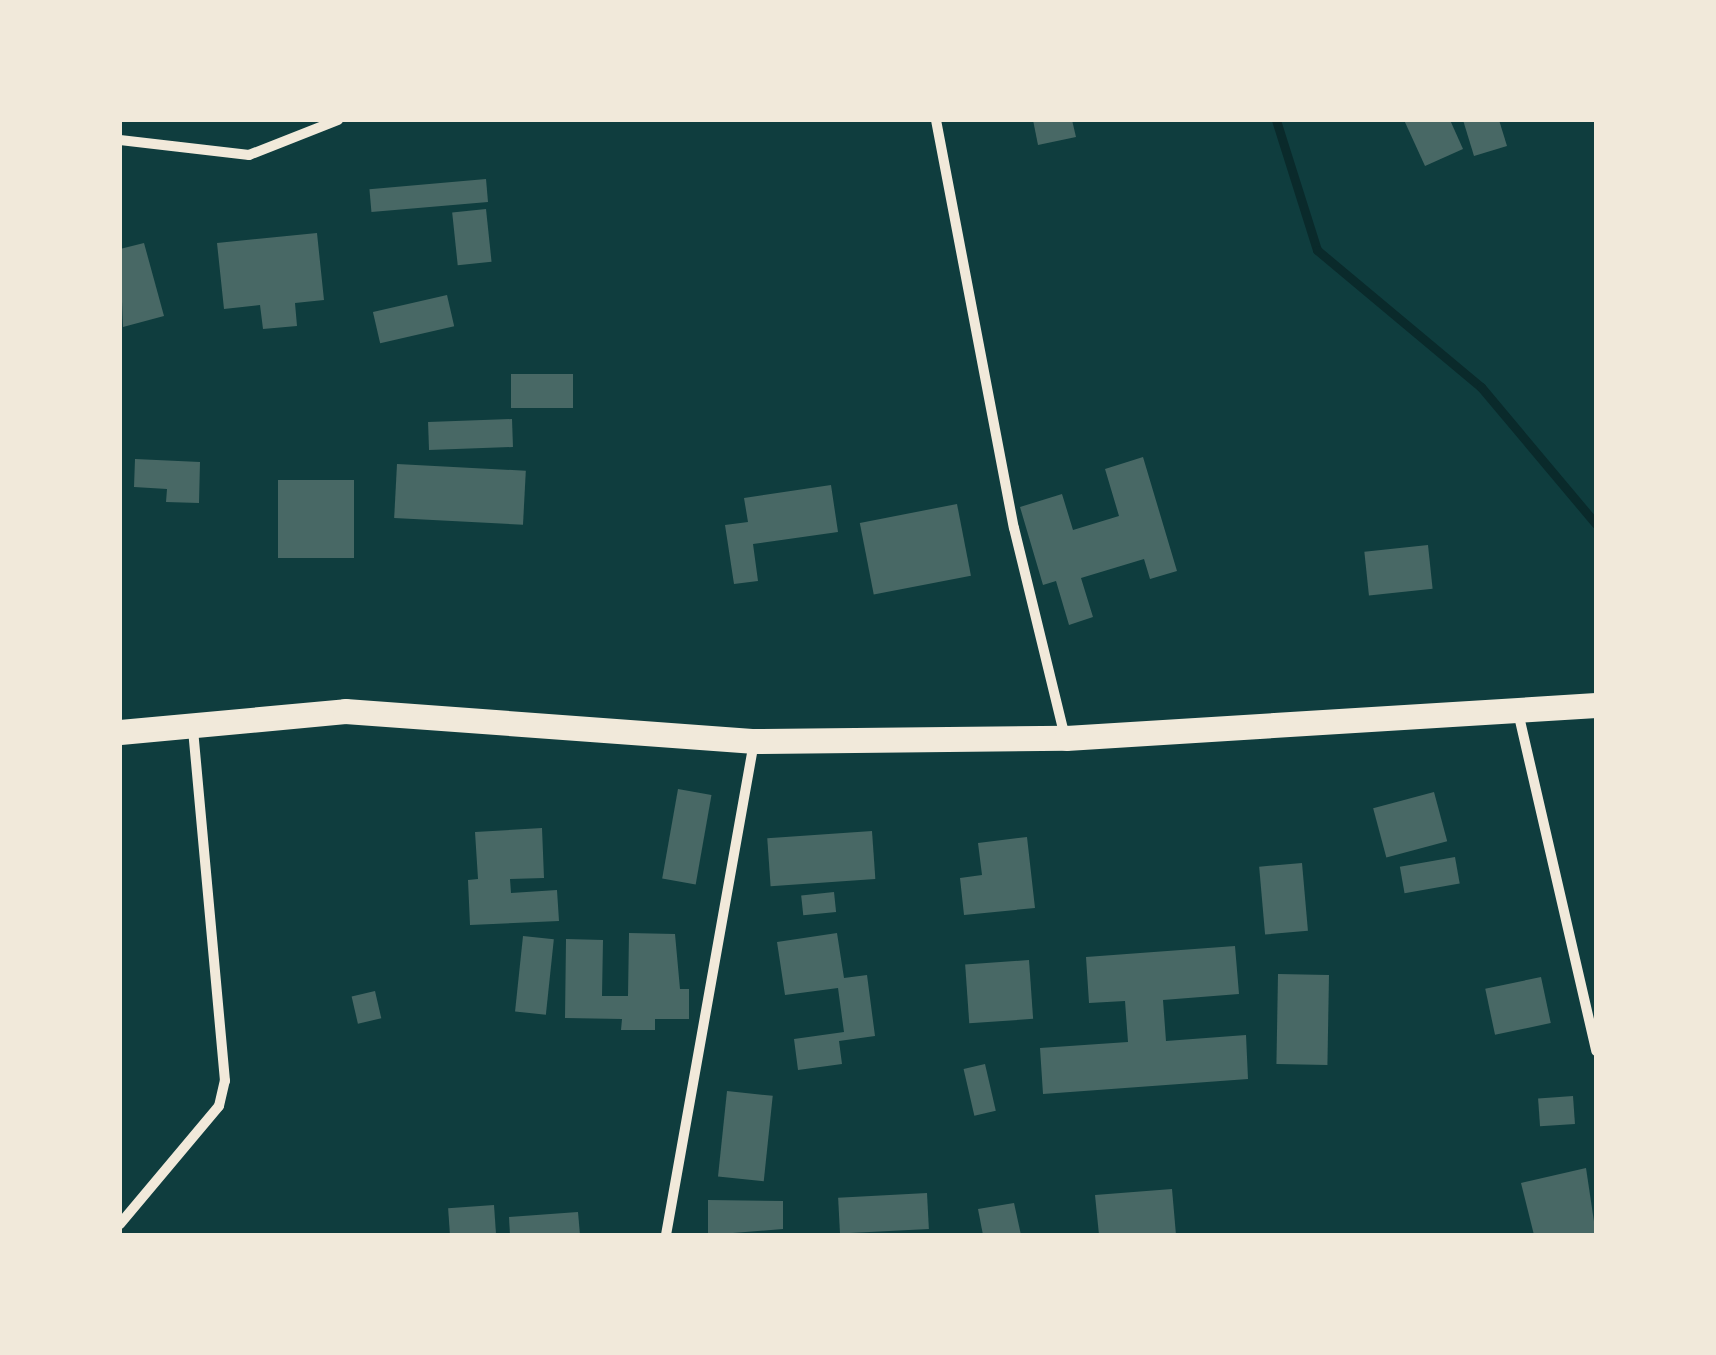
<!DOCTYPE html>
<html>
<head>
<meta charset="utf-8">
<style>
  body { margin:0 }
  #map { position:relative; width:1716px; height:1355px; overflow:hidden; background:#0f3d3e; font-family:Signika,sans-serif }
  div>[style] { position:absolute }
  .stream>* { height:9px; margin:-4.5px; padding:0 4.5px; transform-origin:4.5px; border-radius:4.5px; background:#0a2a2b }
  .building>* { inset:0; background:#486865; transform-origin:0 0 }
  .minor>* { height:10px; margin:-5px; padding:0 5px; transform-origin:5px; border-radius:5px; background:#f1e9da }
  .primary>* { height:25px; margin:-12.5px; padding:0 12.5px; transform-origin:12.5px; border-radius:12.5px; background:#f1e9da }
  span { translate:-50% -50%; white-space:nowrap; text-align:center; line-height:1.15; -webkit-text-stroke:8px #f1e9da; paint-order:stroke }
  .frame { position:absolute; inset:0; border:122px solid #f1e9da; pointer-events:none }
</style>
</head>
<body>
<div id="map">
  <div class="stream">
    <i style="left:1276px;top:120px;width:136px;rotate:72.5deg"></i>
    <i style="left:1317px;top:250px;width:214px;rotate:39.9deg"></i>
    <i style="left:1481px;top:387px;width:179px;rotate:50deg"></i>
  </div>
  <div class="building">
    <i style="clip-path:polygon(1033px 120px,1072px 120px,1076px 137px,1038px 145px)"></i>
    <i style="clip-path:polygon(1404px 120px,1450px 120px,1463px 149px,1425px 166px)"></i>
    <i style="clip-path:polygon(1463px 120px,1499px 120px,1507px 146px,1474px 156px)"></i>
    <i style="left:486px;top:179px;width:23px;height:117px;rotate:85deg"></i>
    <i style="left:486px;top:209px;width:53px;height:34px;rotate:84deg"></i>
    <i style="clip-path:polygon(317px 233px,324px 300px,295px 303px,297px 326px,263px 329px,260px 305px,224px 309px,217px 243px)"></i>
    <i style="clip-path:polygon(144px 243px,164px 316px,123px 327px,120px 249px)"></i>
    <i style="left:447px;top:295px;width:32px;height:76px;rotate:77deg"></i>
    <i style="left:511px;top:374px;width:62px;height:34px"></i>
    <i style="left:512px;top:419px;width:28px;height:84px;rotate:88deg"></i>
    <i style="clip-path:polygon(1143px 457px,1177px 571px,1150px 579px,1144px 559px,1081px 578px,1093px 617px,1069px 625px,1056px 581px,1043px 585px,1020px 507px,1062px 494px,1073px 530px,1119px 516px,1105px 469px)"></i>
    <i style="clip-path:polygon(135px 459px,200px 462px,199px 503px,166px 502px,167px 489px,134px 487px)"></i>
    <i style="left:397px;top:464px;width:129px;height:54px;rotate:3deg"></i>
    <i style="left:278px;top:480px;width:76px;height:78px"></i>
    <i style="clip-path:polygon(831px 485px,838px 532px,753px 544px,758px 581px,734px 584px,725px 525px,748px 522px,744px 498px)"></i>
    <i style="left:957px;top:504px;width:73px;height:99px;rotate:79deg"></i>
    <i style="left:1428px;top:545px;width:44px;height:64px;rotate:84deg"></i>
    <i style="left:678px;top:789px;width:34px;height:91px;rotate:10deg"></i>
    <i style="left:1434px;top:792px;width:51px;height:63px;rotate:75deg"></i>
    <i style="clip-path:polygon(542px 828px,544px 878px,510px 879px,511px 893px,557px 890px,559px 921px,470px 925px,468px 880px,478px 879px,475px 832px)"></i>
    <i style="left:872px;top:831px;width:48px;height:105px;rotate:86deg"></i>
    <i style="clip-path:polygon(1027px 837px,1035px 908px,964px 915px,960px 878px,982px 875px,978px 843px)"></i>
    <i style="left:1455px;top:857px;width:27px;height:56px;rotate:80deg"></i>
    <i style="left:1302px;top:863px;width:68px;height:43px;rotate:85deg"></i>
    <i style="left:834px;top:892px;width:20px;height:33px;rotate:84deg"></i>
    <i style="clip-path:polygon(629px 933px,675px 934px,680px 989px,689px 989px,689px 1019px,655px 1019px,655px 1030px,621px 1030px,622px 1019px,565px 1018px,566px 939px,603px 940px,602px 996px,628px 996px)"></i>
    <i style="clip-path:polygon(837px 933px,844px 978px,867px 975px,875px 1036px,839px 1041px,842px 1064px,798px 1070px,794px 1039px,844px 1032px,838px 988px,785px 995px,777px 942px)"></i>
    <i style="left:523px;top:936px;width:31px;height:76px;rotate:6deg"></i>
    <i style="clip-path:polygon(1235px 946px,1239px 994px,1163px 1000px,1166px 1041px,1246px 1035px,1248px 1079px,1043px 1094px,1040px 1048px,1128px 1042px,1125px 1001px,1089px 1003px,1086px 957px)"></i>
    <i style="left:1029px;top:960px;width:59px;height:64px;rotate:86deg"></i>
    <i style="left:1278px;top:974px;width:51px;height:90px;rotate:1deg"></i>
    <i style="left:1541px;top:977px;width:47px;height:57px;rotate:78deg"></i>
    <i style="left:375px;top:991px;width:28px;height:24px;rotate:77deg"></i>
    <i style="left:985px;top:1064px;width:48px;height:22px;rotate:77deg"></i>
    <i style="left:727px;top:1091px;width:46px;height:86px;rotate:6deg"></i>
    <i style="left:1573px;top:1096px;width:28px;height:35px;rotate:86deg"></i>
    <i style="clip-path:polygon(1586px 1168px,1596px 1235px,1534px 1235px,1521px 1183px)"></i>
    <i style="clip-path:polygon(1172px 1189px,1176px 1235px,1099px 1235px,1095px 1195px)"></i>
    <i style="left:927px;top:1193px;width:36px;height:89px;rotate:87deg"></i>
    <i style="clip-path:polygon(708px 1200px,783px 1201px,783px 1229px,708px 1235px)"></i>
    <i style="clip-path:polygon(1014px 1203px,1021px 1235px,983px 1235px,978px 1209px)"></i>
    <i style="left:494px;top:1205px;width:30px;height:46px;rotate:86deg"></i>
    <i style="clip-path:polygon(578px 1212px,580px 1235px,510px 1235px,509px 1217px)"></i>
  </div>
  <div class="minor">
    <i style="left:936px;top:120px;width:415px;rotate:79.2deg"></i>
    <i style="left:1014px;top:528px;width:215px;rotate:76.3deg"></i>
    <i style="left:120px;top:140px;width:130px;rotate:6.6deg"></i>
    <i style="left:249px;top:155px;width:96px;rotate:-21.5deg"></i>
    <i style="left:1518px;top:712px;width:348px;rotate:77deg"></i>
    <i style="left:120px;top:1224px;width:154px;rotate:-50deg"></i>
    <i style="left:219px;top:1106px;width:26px;rotate:-77deg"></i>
    <i style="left:225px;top:1081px;width:354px;rotate:-95.2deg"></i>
    <i style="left:666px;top:1235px;width:501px;rotate:-79.88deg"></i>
  </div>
  <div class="primary">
    <i style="left:120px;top:732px;width:226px;rotate:-5.3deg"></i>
    <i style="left:345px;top:711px;width:411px;rotate:4.2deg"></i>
    <i style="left:755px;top:741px;width:311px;rotate:-0.6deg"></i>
    <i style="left:1066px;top:738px;width:531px;rotate:-3.56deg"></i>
  </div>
  <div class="frame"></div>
</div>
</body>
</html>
